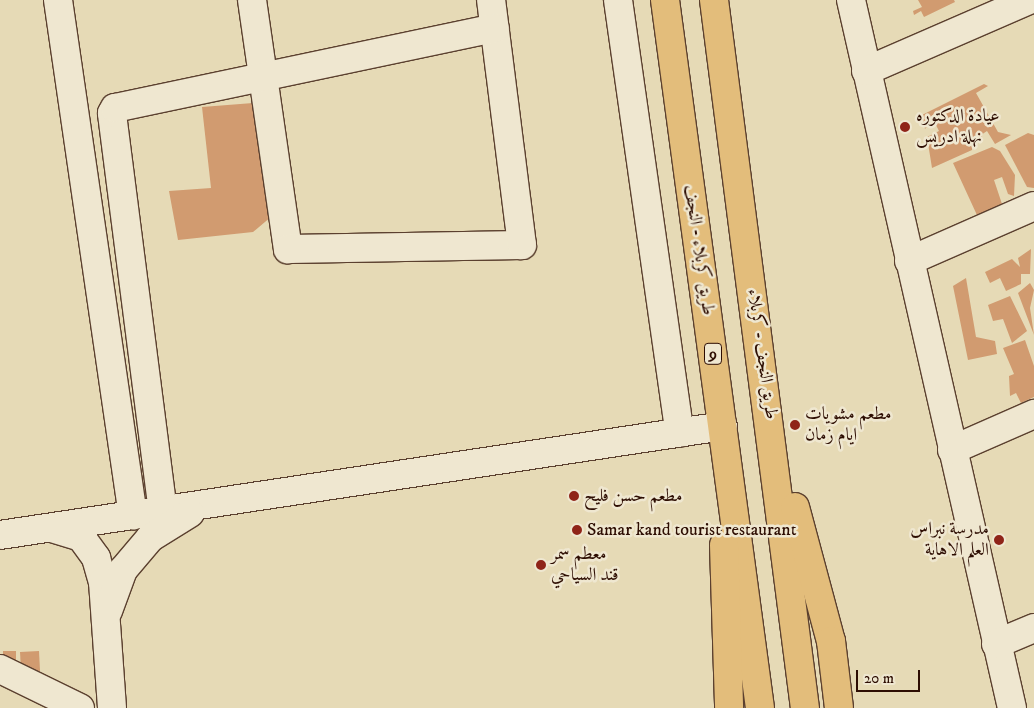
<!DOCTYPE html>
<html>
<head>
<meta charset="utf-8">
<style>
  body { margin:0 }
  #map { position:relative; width:1034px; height:708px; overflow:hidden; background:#e6dab6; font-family:"IM FELL DW Pica",Amiri,serif }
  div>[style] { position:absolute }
  .building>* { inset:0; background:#d19b70; transform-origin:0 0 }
  .roads { filter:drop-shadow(1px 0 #5b402f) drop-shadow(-1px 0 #5b402f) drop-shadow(0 1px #5b402f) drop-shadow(0 -1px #5b402f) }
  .minor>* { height:28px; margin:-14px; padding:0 14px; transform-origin:14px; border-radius:14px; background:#efe7d0 }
  .highway>* { height:28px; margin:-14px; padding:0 14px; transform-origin:14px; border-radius:14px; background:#e3bd7b }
  .dots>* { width:14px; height:14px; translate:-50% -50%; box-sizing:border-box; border:2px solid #efe7d0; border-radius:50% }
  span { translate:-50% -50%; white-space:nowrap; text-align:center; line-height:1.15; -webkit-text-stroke:5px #efe7d0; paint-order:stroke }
  .shield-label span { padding:1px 4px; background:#efe7d0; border:1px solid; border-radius:4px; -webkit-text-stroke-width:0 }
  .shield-label { font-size:16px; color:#2d0d02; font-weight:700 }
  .poi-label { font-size:18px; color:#2d0d02 }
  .left { translate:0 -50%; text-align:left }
  .right { translate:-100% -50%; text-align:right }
  .street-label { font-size:18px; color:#2d0d02 }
  .scale { position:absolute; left:856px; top:670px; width:64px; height:22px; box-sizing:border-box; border:2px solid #2d0d02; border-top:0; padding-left:6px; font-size:15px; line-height:18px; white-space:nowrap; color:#2d0d02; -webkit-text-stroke:4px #efe7d0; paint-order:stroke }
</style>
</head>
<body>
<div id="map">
  <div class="building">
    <i style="clip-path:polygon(918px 0,954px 0,955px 2px,924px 17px,921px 11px,914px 15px,913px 11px,922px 7px)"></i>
    <i style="clip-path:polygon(984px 84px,988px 86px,976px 93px,998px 132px,1011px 135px,995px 144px,987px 131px,981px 135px,983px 140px,972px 144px,972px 150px,932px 168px,927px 137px,939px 131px,933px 119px,925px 129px,922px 115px)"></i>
    <i style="clip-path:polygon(253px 103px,278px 211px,253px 232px,178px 240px,169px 191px,211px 188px,202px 107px)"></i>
    <i style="clip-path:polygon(1028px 133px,1034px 135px,1034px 188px,1027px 187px,1005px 145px)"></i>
    <i style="clip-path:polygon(992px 147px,1000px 151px,1015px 175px,1014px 196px,1008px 194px,1002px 177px,994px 180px,1003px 207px,982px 226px,953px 163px)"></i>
    <i style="clip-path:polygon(1031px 249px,1030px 274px,1021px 274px,1021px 284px,1006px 291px,1000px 278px,990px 283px,985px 272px,1012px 259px,1020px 267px,1018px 258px)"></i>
    <i style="clip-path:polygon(966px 278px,976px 337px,995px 341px,997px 354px,968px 360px,953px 286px)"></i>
    <i style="clip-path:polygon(1030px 283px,1034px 290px,1030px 308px,1034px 335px,1018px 293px)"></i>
    <i style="clip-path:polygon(1010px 296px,1027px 331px,1012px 343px,1003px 319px,993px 321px,988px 305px)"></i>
    <i style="clip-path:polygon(1025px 340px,1034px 366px,1034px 397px,1021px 403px,1016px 393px,1010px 396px,1009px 376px,1014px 374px,1003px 348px)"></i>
    <i style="left:3px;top:651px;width:13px;height:11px"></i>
    <i style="left:39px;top:651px;width:20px;height:19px;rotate:87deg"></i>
  </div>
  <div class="roads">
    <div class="minor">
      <i style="left:58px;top:0;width:521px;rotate:81.73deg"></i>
      <i style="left:252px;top:0;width:252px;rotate:81.8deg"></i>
      <i style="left:288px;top:249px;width:234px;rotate:-1deg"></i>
      <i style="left:522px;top:245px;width:247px;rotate:-97.2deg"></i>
      <i style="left:618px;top:0;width:437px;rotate:81.9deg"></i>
      <i style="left:851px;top:0;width:726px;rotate:77.19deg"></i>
      <i style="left:866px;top:71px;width:178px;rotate:-23.5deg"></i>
      <i style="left:909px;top:261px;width:137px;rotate:-23.7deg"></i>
      <i style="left:952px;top:450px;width:90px;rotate:-23.7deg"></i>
      <i style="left:163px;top:512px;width:402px;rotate:-97.3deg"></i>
      <i style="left:112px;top:113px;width:6px;rotate:-59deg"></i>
      <i style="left:115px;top:108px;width:388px;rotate:-11.9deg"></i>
      <i style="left:52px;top:528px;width:30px;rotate:17deg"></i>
      <i style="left:81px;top:537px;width:26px;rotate:54deg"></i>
      <i style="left:96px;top:558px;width:25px;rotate:74deg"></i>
      <i style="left:103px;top:582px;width:126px;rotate:85.9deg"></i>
      <i style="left:0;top:535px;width:731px;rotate:-8.57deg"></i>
      <i style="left:108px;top:611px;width:44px;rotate:-69.9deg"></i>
      <i style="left:123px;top:570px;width:42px;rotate:-49.8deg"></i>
      <i style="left:150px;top:538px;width:47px;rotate:-32deg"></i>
      <i style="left:996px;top:644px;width:41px;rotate:-22.8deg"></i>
      <i style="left:0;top:669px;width:89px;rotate:26deg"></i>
    </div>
    <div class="highway">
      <i style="left:665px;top:0;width:714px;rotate:82.36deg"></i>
      <i style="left:714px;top:0;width:714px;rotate:82.68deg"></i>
      <i style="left:795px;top:507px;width:139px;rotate:75deg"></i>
      <i style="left:831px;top:641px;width:67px;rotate:83.2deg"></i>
      <i style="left:724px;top:545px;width:163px;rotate:88.2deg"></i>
    </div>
  </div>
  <div class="dots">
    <i style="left:905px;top:127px;background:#8f2418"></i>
    <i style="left:795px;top:425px;background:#8f2418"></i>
    <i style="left:574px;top:496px;background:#8f2418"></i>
    <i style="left:577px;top:530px;background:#8f2418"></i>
    <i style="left:999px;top:540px;background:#8f2418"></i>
    <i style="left:541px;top:565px;background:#8f2418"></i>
  </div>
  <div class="shield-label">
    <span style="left:713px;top:354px">9</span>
  </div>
  <div class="poi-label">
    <span class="left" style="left:916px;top:127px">عيادة الدكتوره<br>نهلة ادريس</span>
    <span class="left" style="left:805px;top:425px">مطعم مشويات<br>ايام زمان</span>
    <span class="left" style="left:584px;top:496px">مطعم حسن فليح</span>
    <span class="left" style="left:587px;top:530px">Samar kand tourist restaurant</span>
    <span class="right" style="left:989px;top:540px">مدرسة نبراس<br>العلم الاهاية</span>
    <span class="left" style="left:551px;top:565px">معطم سمر<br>قند السياحي</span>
  </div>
  <div class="street-label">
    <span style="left:699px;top:250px;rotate:82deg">طريق کربلاء - النجف</span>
    <span style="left:762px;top:354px;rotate:82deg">طريق النجف - کربلاء</span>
  </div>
  <div class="scale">20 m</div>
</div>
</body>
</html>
